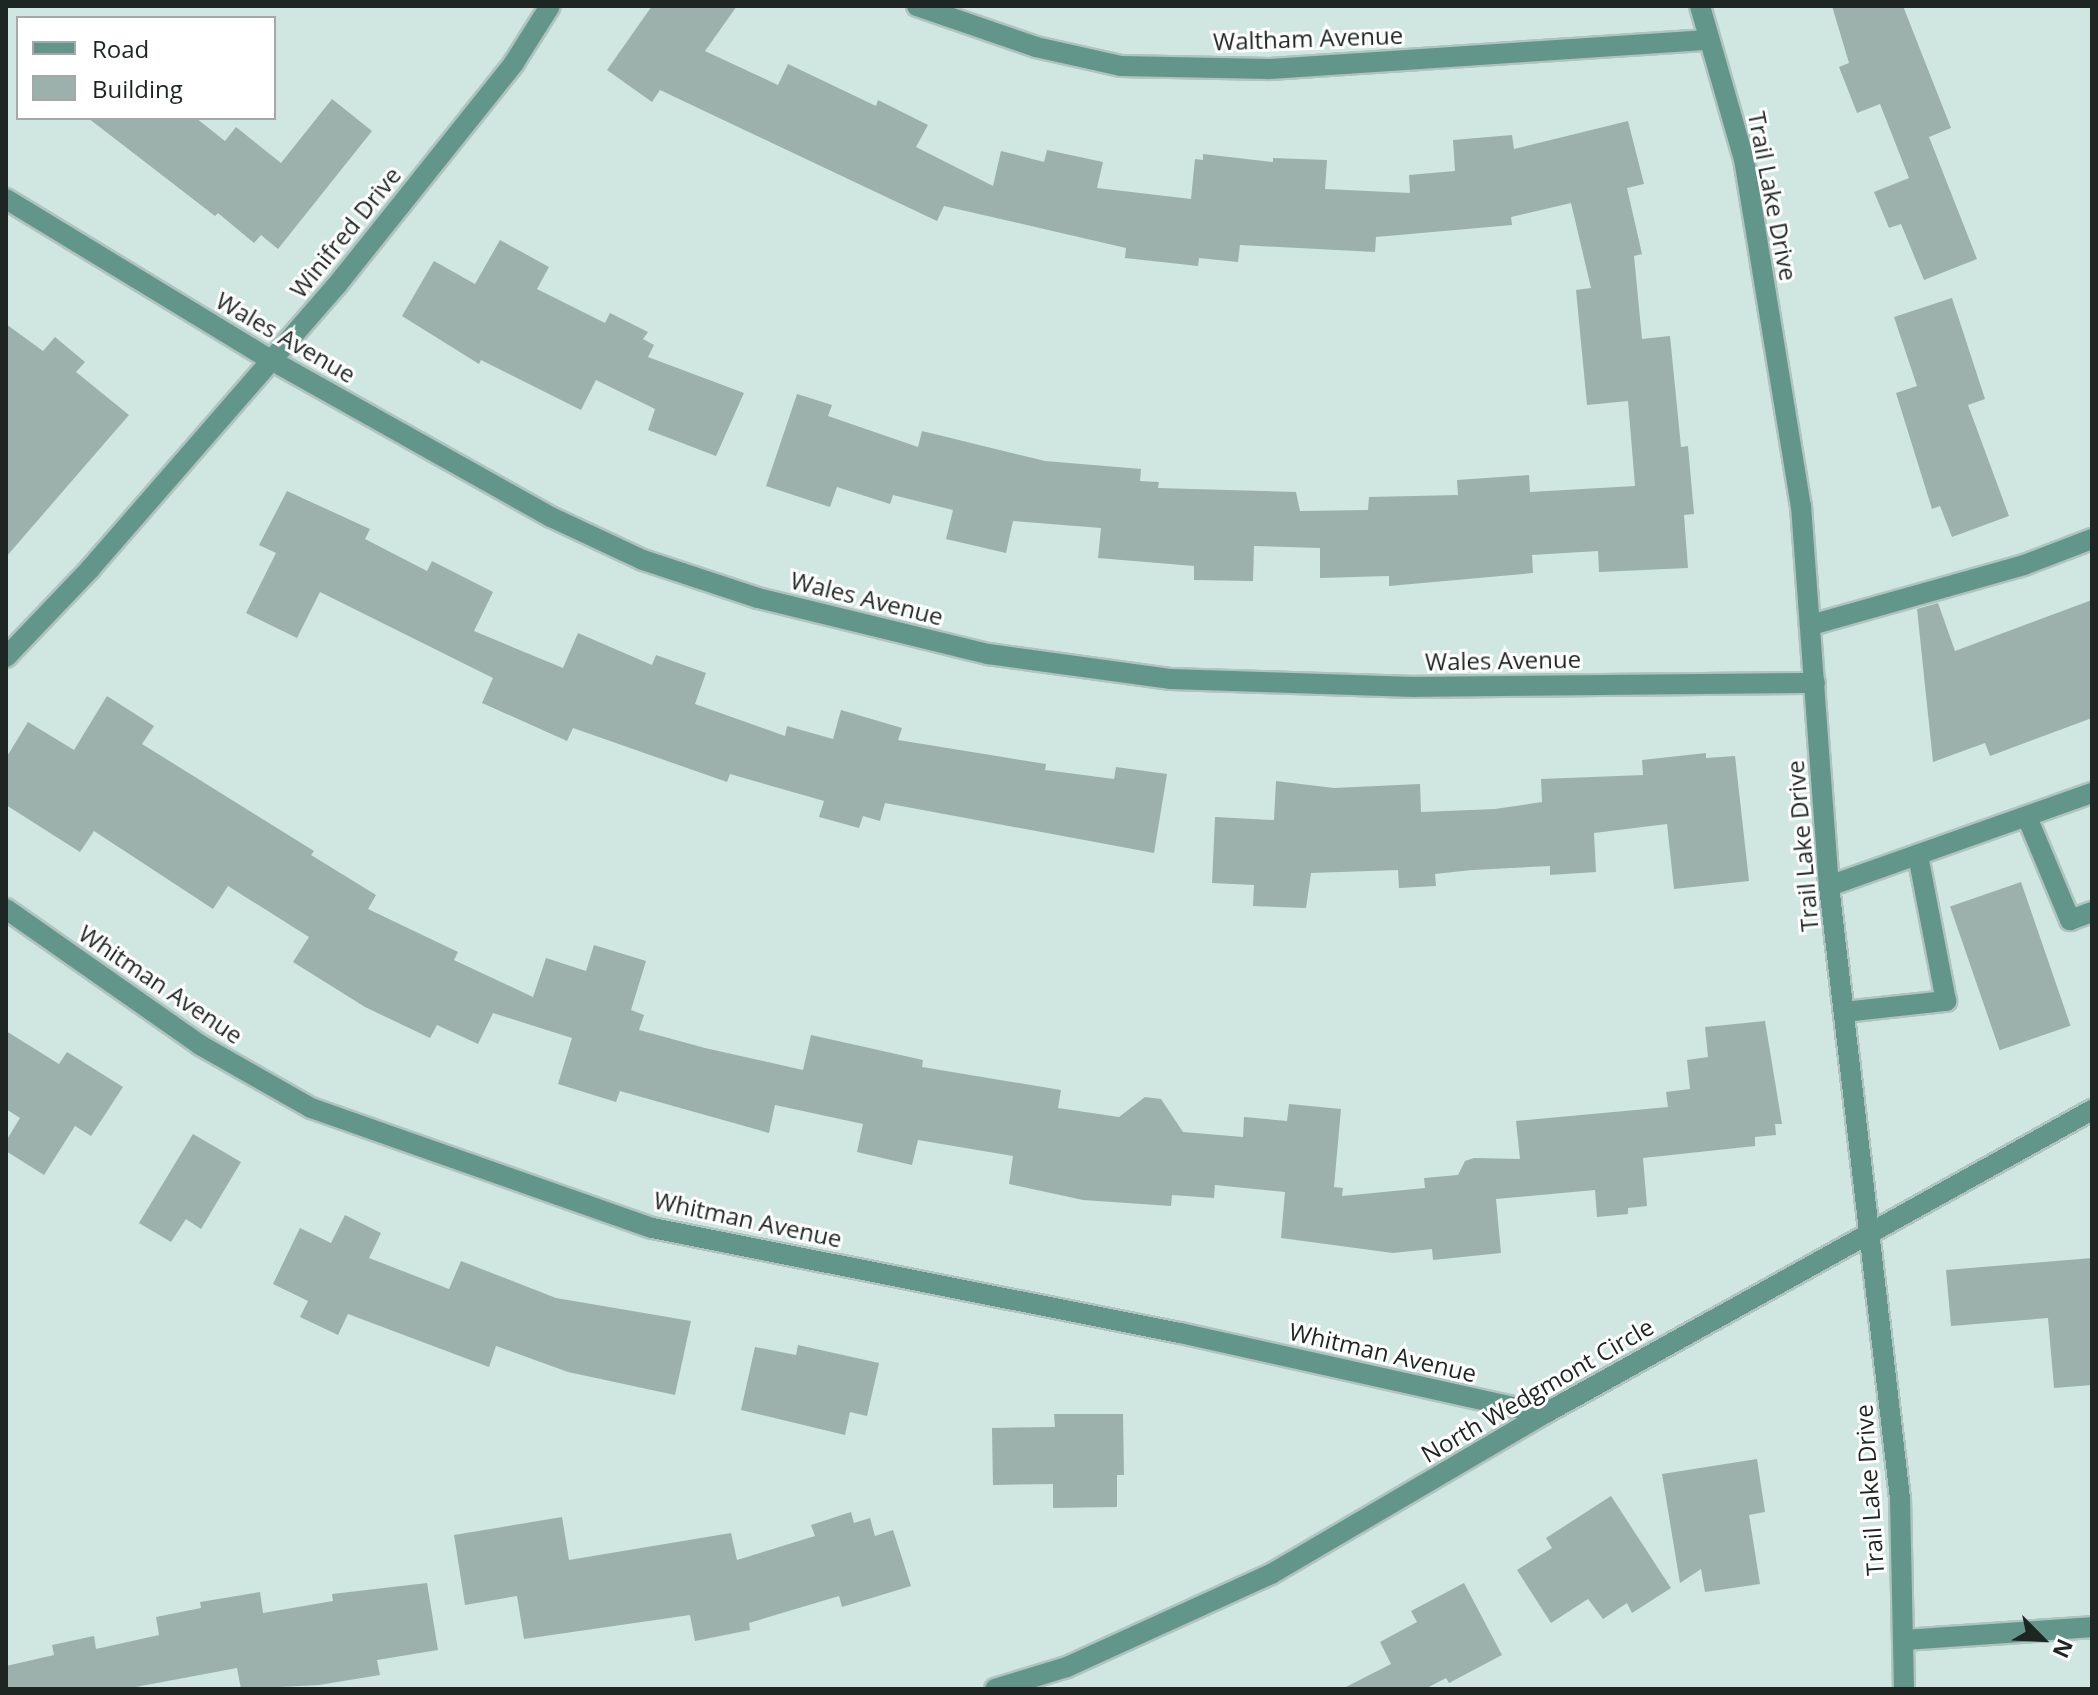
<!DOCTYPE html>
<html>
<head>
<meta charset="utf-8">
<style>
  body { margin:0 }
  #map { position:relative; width:2098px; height:1695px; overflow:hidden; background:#d0e6e0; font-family:"Open Sans",sans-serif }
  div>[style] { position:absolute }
  .building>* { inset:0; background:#9cb1ac; transform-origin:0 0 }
  .roads { filter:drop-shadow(2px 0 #b0c3be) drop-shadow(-2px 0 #b0c3be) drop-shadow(0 2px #b0c3be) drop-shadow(0 -2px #b0c3be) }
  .minor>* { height:20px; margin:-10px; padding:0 10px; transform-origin:10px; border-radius:10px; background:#63968b }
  span { translate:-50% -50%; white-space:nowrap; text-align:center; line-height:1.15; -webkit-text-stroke:6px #fff; paint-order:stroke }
  .street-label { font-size:24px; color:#1e2624 }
  .frame { position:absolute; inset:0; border:8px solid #1e2624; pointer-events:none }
  .legend { position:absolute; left:16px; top:16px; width:260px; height:104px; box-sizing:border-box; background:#fff; border:2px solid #a5a8a7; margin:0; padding:10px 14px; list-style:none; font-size:24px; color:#1e2624 }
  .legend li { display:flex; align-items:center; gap:16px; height:40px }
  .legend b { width:40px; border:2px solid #a5a8a7 }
  .north { position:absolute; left:2002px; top:1599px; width:80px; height:80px; -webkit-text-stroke:6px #fff; paint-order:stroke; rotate:114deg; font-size:22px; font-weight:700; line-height:32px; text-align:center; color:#1e2624 }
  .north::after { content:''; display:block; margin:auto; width:28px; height:36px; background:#1e2624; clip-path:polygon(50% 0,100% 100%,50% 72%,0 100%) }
</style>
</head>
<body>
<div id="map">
  <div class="building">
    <i style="clip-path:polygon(652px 6px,737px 6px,705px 51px,778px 85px,788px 64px,876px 106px,878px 100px,928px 125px,916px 147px,993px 186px,1001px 151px,1044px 162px,1047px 150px,1103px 162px,1097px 188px,1191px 199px,1195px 159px,1203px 160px,1203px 154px,1273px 162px,1273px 158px,1327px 160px,1325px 189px,1410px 193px,1409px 175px,1455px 171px,1453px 140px,1512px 135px,1514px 149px,1628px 121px,1644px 184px,1627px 188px,1642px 254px,1634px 256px,1642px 339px,1670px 336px,1681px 447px,1688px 446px,1694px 514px,1684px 515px,1688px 568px,1599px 572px,1598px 551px,1532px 555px,1533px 573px,1389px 586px,1389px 576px,1320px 578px,1320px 548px,1254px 546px,1253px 581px,1194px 580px,1194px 566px,1098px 558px,1101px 528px,1013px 521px,1006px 553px,946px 539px,953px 510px,893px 495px,890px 504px,837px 487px,830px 507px,766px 486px,797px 394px,832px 405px,828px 416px,918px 447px,922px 431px,1045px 461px,1141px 469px,1140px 481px,1159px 482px,1158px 488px,1296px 492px,1300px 511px,1368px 510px,1369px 497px,1458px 495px,1457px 480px,1529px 475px,1530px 492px,1635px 486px,1628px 401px,1587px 405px,1576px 290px,1591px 288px,1571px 203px,1511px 217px,1512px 225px,1376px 237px,1375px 252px,1240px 245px,1238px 262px,1199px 258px,1198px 266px,1125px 258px,1126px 248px,944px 206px,937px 221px,660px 90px,652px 102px,607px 70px)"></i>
    <i style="clip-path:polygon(1832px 6px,1903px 6px,1951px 128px,1929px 137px,1977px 259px,1924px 280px,1901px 224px,1889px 228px,1874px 192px,1909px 178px,1880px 104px,1857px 113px,1839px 67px,1849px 63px)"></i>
    <i style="clip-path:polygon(332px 99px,372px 131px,278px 249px,261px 235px,254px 243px,218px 213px,215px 216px,88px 118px,196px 118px,225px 141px,236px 127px,281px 163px)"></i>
    <i style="clip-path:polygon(500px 240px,549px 267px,537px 289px,605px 323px,610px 313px,648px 332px,643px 339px,654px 345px,648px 357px,744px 393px,716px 456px,648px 430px,655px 409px,596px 380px,581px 410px,481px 360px,479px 364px,402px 316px,434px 261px,475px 284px)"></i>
    <i style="clip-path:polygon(1952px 298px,1985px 399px,1968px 405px,2009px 516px,1952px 537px,1940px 506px,1932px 509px,1896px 393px,1917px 386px,1894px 317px)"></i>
    <i style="clip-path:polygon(6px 324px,43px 351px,55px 337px,85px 362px,76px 372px,129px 415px,6px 557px)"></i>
    <i style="clip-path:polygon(287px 491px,370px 529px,365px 539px,427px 571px,432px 561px,493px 592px,474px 631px,563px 668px,578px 633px,652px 665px,656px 655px,706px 673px,695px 704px,785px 736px,787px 726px,833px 739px,841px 710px,902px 728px,898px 740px,1046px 764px,1045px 770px,1114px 779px,1116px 767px,1167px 774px,1154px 853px,885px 803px,880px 821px,863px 816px,859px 828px,819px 817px,824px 801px,730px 774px,727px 782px,573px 728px,567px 741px,482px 703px,493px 678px,320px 592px,297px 638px,246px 613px,276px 553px,259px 545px)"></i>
    <i style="clip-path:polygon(2092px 600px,2092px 718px,1990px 756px,1985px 743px,1933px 762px,1917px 609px,1938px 603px,1955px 651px)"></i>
    <i style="clip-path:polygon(107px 696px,154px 726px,142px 744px,314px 851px,311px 855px,376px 895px,368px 909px,458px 952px,454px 960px,533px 997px,546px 958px,586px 971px,594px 945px,646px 961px,631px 1010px,644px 1015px,639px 1030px,705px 1048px,803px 1070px,811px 1035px,923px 1060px,922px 1067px,1061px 1090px,1058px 1108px,1119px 1117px,1145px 1097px,1161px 1099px,1183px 1132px,1243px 1137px,1244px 1117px,1287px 1121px,1289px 1104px,1341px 1109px,1334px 1187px,1343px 1188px,1342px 1196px,1425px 1188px,1424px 1178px,1458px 1175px,1465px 1161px,1474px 1158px,1520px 1159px,1516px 1121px,1668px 1107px,1666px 1092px,1690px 1089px,1687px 1060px,1708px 1057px,1705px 1027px,1765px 1021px,1782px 1124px,1775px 1124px,1776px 1135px,1755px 1137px,1755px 1146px,1643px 1158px,1647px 1206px,1628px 1208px,1628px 1214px,1597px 1217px,1595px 1190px,1496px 1199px,1501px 1253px,1433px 1260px,1432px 1249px,1393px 1253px,1281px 1238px,1285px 1192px,1215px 1185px,1214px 1198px,1172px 1195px,1171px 1206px,1083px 1200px,1009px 1184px,1013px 1156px,918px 1140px,912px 1165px,857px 1152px,863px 1124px,775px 1105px,769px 1133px,620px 1091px,616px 1102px,558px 1084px,572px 1038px,493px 1013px,478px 1044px,437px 1025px,430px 1038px,365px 1007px,293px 962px,309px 937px,228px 886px,213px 909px,94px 831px,80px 852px,6px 805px,6px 758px,28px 722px,74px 750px)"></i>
    <i style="clip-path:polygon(1706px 753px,1706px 758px,1735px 756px,1749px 881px,1674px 889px,1667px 824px,1594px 833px,1596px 872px,1550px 875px,1550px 866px,1472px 870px,1435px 874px,1436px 886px,1399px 888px,1398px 870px,1311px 873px,1306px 908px,1253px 906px,1254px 885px,1212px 883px,1215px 817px,1274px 820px,1276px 781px,1334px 788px,1420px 784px,1421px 812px,1495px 809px,1542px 802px,1541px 779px,1643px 775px,1642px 760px)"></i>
    <i style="left:2021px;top:882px;width:152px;height:75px;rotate:71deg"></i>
    <i style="clip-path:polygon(6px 1031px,59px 1064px,67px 1052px,123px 1087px,91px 1136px,75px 1126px,44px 1175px,6px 1151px,6px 1141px,20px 1118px,6px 1109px)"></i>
    <i style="clip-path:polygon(193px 1134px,241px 1162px,201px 1229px,186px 1219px,171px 1242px,139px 1223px)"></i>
    <i style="clip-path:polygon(345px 1215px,381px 1233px,369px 1258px,449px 1289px,461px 1261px,556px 1298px,691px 1321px,675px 1395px,568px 1372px,496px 1346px,489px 1367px,348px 1314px,338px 1335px,300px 1317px,308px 1301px,273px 1284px,300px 1228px,331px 1243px)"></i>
    <i style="clip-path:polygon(2092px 1258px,2092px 1385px,2054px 1388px,2048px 1318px,1951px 1326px,1946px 1270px)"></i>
    <i style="clip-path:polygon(798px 1345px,879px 1363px,867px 1416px,850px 1412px,845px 1435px,741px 1410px,755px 1347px,796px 1355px)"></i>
    <i style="clip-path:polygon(1054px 1414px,1123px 1414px,1124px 1475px,1117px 1475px,1117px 1507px,1053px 1508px,1053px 1484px,993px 1485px,992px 1428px,1055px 1427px)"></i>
    <i style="clip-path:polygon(1757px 1459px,1765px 1512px,1749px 1515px,1760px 1584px,1705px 1592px,1701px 1569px,1680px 1583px,1662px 1474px)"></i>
    <i style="clip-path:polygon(1611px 1496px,1671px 1588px,1632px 1613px,1627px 1603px,1603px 1619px,1588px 1599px,1551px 1623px,1517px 1570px,1552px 1548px,1546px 1538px)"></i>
    <i style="clip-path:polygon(851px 1512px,854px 1523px,870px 1518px,875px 1536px,893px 1530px,911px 1586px,842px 1607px,839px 1596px,749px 1623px,750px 1630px,695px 1641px,690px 1615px,524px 1639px,517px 1596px,465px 1605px,454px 1535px,562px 1517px,569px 1560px,731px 1533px,737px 1560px,815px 1536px,811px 1525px)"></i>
    <i style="clip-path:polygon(427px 1583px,438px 1650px,377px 1660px,380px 1675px,319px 1685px,241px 1689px,237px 1668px,125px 1689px,6px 1689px,6px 1666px,54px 1655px,52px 1645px,94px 1636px,96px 1649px,159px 1635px,156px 1617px,201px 1608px,200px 1602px,260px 1592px,263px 1613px,333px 1601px,332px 1594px)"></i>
    <i style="clip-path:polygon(1464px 1583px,1502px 1655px,1449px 1683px,1446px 1678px,1425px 1689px,1342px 1689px,1391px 1664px,1380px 1642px,1417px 1622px,1411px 1611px)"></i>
  </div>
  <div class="roads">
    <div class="minor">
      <i style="left:917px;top:6px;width:126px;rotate:19deg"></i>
      <i style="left:1036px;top:47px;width:87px;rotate:12.6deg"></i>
      <i style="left:1121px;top:66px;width:148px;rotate:1.2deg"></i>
      <i style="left:1269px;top:69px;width:441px;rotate:-3.8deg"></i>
      <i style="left:1700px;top:6px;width:159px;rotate:74deg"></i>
      <i style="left:1744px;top:159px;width:352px;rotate:80.7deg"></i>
      <i style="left:1801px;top:506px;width:381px;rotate:85.8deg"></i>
      <i style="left:1829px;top:886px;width:617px;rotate:83.39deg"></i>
      <i style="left:1900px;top:1499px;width:190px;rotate:88.8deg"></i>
      <i style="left:6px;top:199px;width:310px;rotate:31.3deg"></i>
      <i style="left:271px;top:360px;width:321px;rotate:29.3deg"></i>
      <i style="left:551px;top:517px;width:102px;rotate:25.1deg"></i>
      <i style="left:643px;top:560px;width:121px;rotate:18.3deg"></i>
      <i style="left:758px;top:598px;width:237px;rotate:13.7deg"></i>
      <i style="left:988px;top:654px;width:185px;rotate:7.8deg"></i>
      <i style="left:1171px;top:679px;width:243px;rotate:1.9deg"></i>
      <i style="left:1414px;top:687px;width:401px;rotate:-0.6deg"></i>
      <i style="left:1811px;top:625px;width:221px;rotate:-15.7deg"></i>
      <i style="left:2024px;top:565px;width:73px;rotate:-20.9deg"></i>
      <i style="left:6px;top:657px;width:122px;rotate:-46.3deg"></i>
      <i style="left:90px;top:569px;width:376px;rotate:-49deg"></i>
      <i style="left:337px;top:285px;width:284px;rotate:-51.4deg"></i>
      <i style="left:514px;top:63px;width:67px;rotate:-57.7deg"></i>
      <i style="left:2027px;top:817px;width:112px;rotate:67.3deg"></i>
      <i style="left:2070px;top:920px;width:23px;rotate:-20deg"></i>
      <i style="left:1829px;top:886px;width:279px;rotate:-19.5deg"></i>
      <i style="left:6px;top:909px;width:237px;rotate:35deg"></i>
      <i style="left:200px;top:1045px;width:128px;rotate:29.6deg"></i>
      <i style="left:311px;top:1108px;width:361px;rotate:19.4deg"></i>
      <i style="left:652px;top:1228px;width:538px;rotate:11.25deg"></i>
      <i style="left:1180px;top:1333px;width:373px;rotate:12.5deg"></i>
      <i style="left:1844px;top:1012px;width:103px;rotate:-6.2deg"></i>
      <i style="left:1946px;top:1001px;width:149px;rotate:-100.9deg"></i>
      <i style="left:1903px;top:1640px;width:189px;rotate:-3.9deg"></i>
      <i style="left:995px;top:1689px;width:75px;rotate:-17deg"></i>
      <i style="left:1067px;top:1667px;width:224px;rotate:-24.5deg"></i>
      <i style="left:1271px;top:1574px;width:316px;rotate:-30.4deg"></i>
      <i style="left:1544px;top:1414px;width:627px;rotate:-29.02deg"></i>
    </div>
  </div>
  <div class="street-label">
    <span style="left:1308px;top:38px;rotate:-2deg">Waltham Avenue</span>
    <span style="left:1773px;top:196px;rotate:79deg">Trail Lake Drive</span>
    <span style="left:345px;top:232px;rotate:-51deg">Winifred Drive</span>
    <span style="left:286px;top:337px;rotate:30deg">Wales Avenue</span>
    <span style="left:867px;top:598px;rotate:14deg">Wales Avenue</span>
    <span style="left:1503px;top:660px;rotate:-1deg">Wales Avenue</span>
    <span style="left:1802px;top:846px;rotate:-95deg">Trail Lake Drive</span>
    <span style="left:161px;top:984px;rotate:34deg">Whitman Avenue</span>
    <span style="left:748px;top:1219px;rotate:12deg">Whitman Avenue</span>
    <span style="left:1383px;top:1352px;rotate:13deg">Whitman Avenue</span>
    <span style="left:1537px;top:1390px;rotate:-30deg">North Wedgmont Circle</span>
    <span style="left:1869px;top:1490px;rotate:-94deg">Trail Lake Drive</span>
  </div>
  <div class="frame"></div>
  <ul class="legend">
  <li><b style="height:10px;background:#63968b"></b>Road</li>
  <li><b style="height:22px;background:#9cb1ac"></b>Building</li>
  </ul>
  <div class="north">N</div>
</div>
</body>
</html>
